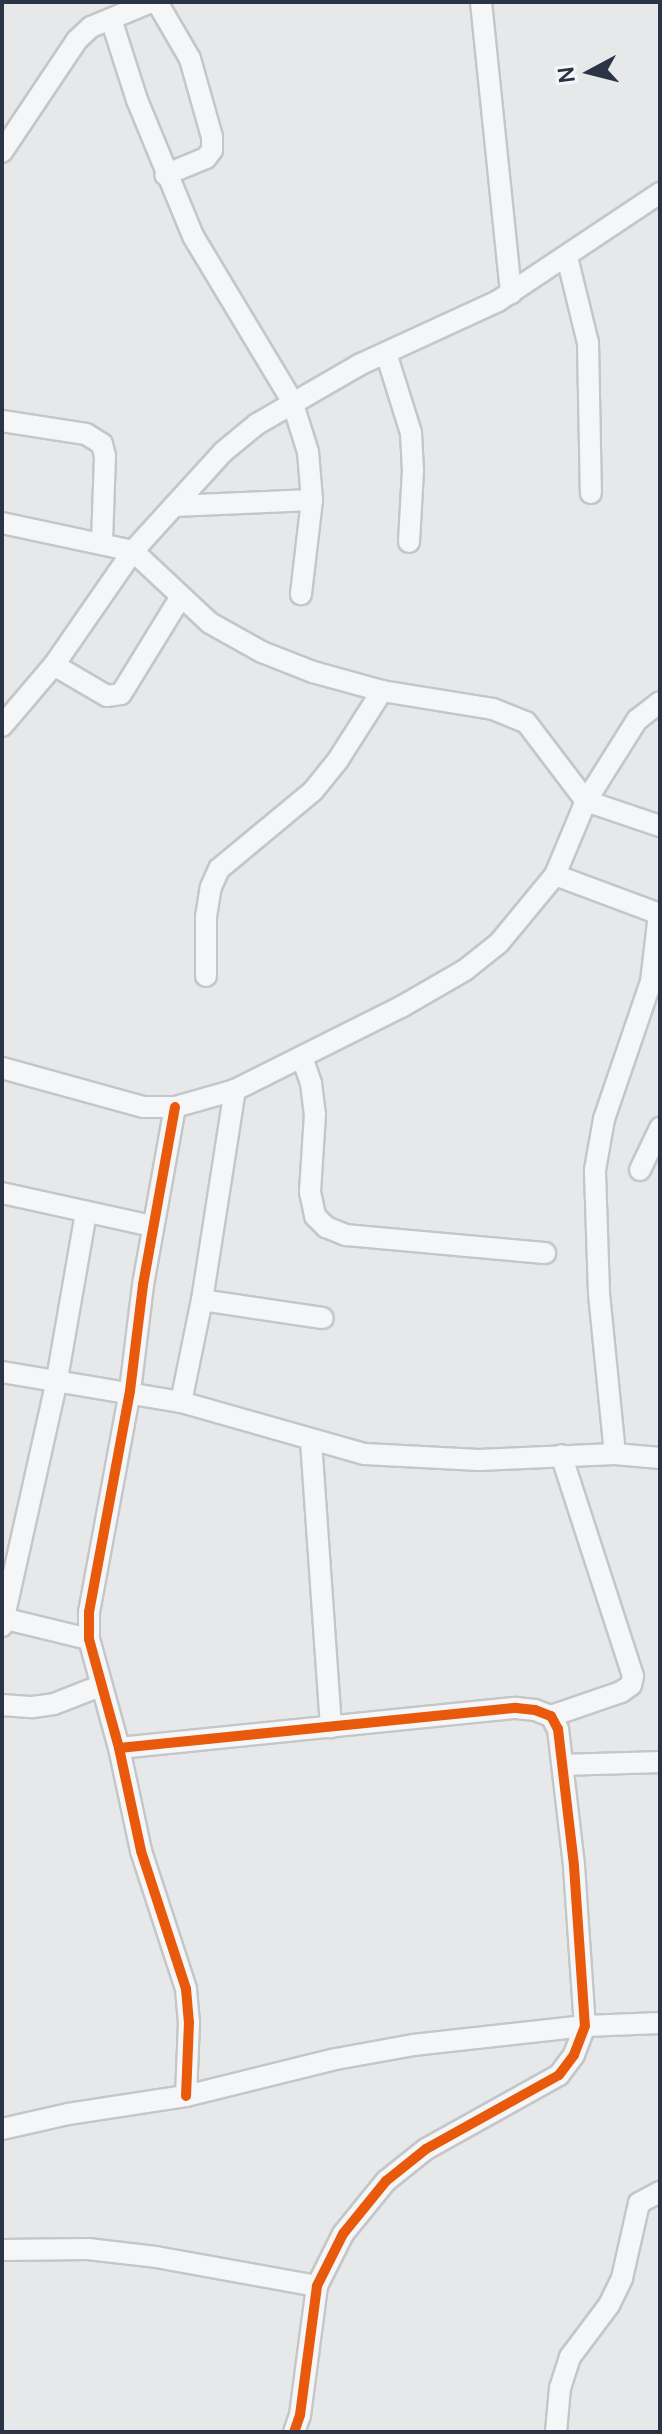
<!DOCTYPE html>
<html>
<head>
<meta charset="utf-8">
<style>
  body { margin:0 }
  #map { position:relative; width:662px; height:2434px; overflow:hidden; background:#e6e8ea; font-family:Manrope,sans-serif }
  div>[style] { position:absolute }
  .roads { filter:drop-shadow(2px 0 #c4c6c8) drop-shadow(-2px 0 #c4c6c8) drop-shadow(0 2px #c4c6c8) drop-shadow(0 -2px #c4c6c8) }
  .minor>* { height:20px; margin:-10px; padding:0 10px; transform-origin:10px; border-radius:10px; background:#f5f6f7 }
  .cycleway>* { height:10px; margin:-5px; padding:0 5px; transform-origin:5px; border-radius:5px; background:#e8590c }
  span { translate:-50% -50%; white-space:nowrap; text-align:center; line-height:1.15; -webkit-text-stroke:6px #f4f6f9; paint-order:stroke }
  .frame { position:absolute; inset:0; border:4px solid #2b3445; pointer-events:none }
  .north { position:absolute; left:550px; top:32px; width:80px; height:80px; -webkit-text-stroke:6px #f4f6f9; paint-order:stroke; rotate:263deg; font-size:22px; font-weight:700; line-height:32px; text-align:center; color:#2b3445 }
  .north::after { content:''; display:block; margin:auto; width:28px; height:36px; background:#2b3445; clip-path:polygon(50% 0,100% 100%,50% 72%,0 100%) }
</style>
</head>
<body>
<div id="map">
  <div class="roads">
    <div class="minor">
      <i style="left:157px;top:2px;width:66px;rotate:59.9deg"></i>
      <i style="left:190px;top:59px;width:81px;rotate:74.2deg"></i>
      <i style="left:212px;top:137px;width:13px;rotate:90deg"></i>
      <i style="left:212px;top:150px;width:10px;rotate:127deg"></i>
      <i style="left:206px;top:158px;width:44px;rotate:157.5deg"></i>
      <i style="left:481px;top:2px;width:293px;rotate:84.1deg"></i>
      <i style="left:111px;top:19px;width:85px;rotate:72.2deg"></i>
      <i style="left:137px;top:100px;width:147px;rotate:67.6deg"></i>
      <i style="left:193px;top:236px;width:192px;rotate:59deg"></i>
      <i style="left:292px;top:401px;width:53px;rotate:72.6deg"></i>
      <i style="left:308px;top:452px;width:48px;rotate:85.2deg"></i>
      <i style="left:312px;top:500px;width:95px;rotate:96.7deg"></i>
      <i style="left:2px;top:152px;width:135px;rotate:-56.2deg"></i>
      <i style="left:77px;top:40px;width:19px;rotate:-43deg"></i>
      <i style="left:91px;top:27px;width:65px;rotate:-22.6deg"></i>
      <i style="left:567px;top:257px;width:89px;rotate:76.3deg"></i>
      <i style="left:588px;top:343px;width:150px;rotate:88.9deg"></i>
      <i style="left:386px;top:353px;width:84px;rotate:72.6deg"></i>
      <i style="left:411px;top:433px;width:37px;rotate:87deg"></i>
      <i style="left:413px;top:470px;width:72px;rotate:93.2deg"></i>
      <i style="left:2px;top:421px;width:85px;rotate:8.8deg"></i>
      <i style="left:86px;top:434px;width:19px;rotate:32deg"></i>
      <i style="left:102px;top:444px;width:12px;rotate:76deg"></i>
      <i style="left:105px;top:456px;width:88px;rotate:92deg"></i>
      <i style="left:174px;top:506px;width:138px;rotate:-2.5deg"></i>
      <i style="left:2px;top:523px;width:134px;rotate:12.1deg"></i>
      <i style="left:133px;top:551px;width:105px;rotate:43.1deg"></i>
      <i style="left:210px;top:623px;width:60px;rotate:29.1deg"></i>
      <i style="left:262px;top:652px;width:55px;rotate:21.4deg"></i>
      <i style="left:313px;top:672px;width:72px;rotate:15.4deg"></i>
      <i style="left:382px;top:691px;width:112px;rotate:9.2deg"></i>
      <i style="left:493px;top:709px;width:35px;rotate:22deg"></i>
      <i style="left:526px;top:722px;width:99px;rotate:52.8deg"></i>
      <i style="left:586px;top:801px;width:96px;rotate:-57.8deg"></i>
      <i style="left:637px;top:720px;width:29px;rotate:-38deg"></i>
      <i style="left:54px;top:665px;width:61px;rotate:30.3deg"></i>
      <i style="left:107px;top:696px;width:14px;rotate:-8deg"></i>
      <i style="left:121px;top:694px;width:113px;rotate:-58.4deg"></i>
      <i style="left:2px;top:726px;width:80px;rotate:-49.6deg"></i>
      <i style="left:54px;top:665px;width:139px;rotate:-55.3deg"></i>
      <i style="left:133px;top:551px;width:134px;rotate:-47.7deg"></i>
      <i style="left:223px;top:452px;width:44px;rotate:-39.5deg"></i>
      <i style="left:257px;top:424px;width:118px;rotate:-30deg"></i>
      <i style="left:359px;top:365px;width:153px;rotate:-24.7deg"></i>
      <i style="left:498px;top:301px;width:195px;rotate:-33.7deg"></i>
      <i style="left:555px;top:875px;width:112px;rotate:20.4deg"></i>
      <i style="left:206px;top:976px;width:59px;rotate:-90deg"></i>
      <i style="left:206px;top:917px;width:30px;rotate:-81deg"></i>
      <i style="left:211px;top:887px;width:20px;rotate:-66deg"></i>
      <i style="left:219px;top:869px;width:122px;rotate:-39.7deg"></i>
      <i style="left:313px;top:791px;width:40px;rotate:-51deg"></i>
      <i style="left:338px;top:760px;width:82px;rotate:-57.5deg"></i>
      <i style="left:302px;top:1057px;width:28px;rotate:71deg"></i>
      <i style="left:311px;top:1083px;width:31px;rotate:83deg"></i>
      <i style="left:315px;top:1114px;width:78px;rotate:93.7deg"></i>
      <i style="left:310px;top:1192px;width:25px;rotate:78deg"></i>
      <i style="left:315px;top:1216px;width:16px;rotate:45deg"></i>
      <i style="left:326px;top:1227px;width:22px;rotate:22deg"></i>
      <i style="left:346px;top:1235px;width:200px;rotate:5.2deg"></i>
      <i style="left:2px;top:1068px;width:147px;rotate:15.4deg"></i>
      <i style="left:144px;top:1107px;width:31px"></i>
      <i style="left:175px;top:1107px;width:62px;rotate:-15.8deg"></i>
      <i style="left:235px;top:1090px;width:186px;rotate:-26.6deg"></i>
      <i style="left:401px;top:1007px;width:74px;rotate:-30deg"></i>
      <i style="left:465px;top:970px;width:43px;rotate:-38.5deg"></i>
      <i style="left:499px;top:943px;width:88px;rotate:-50.5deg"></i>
      <i style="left:555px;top:875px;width:80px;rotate:-67.3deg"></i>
      <i style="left:586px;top:801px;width:78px;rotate:18.7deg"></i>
      <i style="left:175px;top:1107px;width:181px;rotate:100.2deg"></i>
      <i style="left:143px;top:1285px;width:107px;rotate:97deg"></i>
      <i style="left:130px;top:1391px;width:225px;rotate:100.5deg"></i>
      <i style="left:89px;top:1612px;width:27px;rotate:90deg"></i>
      <i style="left:89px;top:1639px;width:113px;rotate:74.6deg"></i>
      <i style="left:119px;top:1748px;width:105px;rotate:77.9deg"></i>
      <i style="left:141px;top:1851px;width:145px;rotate:71.9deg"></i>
      <i style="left:186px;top:1989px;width:33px;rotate:85deg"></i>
      <i style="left:189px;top:2022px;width:74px;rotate:92.3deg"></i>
      <i style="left:640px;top:1170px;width:47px;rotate:-64.5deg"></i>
      <i style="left:2px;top:1193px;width:154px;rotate:12.4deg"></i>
      <i style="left:202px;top:1300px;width:122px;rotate:8.5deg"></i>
      <i style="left:2px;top:1372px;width:181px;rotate:9.5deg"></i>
      <i style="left:181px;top:1402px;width:191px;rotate:15.8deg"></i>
      <i style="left:365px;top:1454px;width:114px;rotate:3deg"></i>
      <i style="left:479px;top:1460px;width:136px;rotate:-2.5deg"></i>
      <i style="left:615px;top:1454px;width:45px;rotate:5.1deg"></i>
      <i style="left:181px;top:1402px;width:104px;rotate:-78.4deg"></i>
      <i style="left:202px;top:1300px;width:213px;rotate:-81.1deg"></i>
      <i style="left:311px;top:1441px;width:287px;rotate:86deg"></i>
      <i style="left:615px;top:1454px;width:162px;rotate:-95.7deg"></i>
      <i style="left:599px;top:1293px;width:123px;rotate:-91.9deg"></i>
      <i style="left:595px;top:1170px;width:52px;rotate:-80deg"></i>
      <i style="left:604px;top:1119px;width:145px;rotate:-71.1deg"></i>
      <i style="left:651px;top:982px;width:68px;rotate:-83.3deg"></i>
      <i style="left:2px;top:1618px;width:89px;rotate:13.6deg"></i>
      <i style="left:2px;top:1626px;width:253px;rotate:-77.4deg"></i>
      <i style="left:57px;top:1379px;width:169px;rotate:-80.1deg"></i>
      <i style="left:2px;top:1705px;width:31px;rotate:4deg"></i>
      <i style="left:33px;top:1707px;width:21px;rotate:-8deg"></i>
      <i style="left:54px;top:1704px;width:49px;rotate:-21.4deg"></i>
      <i style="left:551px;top:1716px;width:74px;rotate:-18.9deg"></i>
      <i style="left:621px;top:1692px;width:12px;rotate:-35deg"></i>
      <i style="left:631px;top:1685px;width:9px;rotate:-77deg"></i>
      <i style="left:633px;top:1676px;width:232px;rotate:-108deg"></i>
      <i style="left:119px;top:1748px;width:399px;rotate:-5.8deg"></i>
      <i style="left:516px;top:1708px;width:19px;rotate:6deg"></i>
      <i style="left:535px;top:1710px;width:17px;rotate:21deg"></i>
      <i style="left:551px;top:1716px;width:15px;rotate:62deg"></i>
      <i style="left:558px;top:1729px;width:138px;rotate:83.3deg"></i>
      <i style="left:574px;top:1866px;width:160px;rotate:86.1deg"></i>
      <i style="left:585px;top:2026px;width:31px;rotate:111deg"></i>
      <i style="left:574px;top:2055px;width:25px;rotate:127deg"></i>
      <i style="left:559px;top:2075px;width:152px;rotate:150.9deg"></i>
      <i style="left:426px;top:2149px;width:51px;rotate:141.3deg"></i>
      <i style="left:386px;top:2181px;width:68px;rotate:129.1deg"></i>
      <i style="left:343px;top:2234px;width:58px;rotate:116.6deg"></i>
      <i style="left:317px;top:2286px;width:130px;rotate:97.5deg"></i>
      <i style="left:300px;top:2415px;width:18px;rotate:109deg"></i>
      <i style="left:563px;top:1765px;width:97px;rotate:-1.8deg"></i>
      <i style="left:2px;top:2129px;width:68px;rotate:-12.8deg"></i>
      <i style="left:68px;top:2114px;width:119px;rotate:-8.7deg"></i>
      <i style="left:186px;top:2096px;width:154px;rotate:-13.9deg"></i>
      <i style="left:336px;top:2059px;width:78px;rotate:-10.3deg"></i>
      <i style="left:413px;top:2045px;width:173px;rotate:-6.3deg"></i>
      <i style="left:585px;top:2026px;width:75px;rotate:-2.3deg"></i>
      <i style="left:2px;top:2250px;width:86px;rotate:-0.7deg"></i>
      <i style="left:88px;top:2249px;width:68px;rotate:6.7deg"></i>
      <i style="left:156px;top:2257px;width:164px;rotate:10.2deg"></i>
      <i style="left:556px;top:2432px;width:44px;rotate:-84.8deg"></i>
      <i style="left:560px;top:2388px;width:33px;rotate:-72deg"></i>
      <i style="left:570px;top:2357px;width:65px;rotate:-53.1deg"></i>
      <i style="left:609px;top:2305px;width:30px;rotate:-64deg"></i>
      <i style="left:622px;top:2278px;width:77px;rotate:-77.2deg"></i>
      <i style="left:639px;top:2203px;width:24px;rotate:-28deg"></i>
    </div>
  </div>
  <div class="cycleway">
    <i style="left:175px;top:1107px;width:181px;rotate:100.2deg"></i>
    <i style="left:143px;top:1285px;width:107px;rotate:97deg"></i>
    <i style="left:130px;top:1391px;width:225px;rotate:100.5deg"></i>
    <i style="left:89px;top:1612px;width:27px;rotate:90deg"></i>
    <i style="left:89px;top:1639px;width:113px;rotate:74.6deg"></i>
    <i style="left:119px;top:1748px;width:105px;rotate:77.9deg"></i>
    <i style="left:141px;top:1851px;width:145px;rotate:71.9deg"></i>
    <i style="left:186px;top:1989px;width:33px;rotate:85deg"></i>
    <i style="left:189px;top:2022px;width:74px;rotate:92.3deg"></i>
    <i style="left:119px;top:1748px;width:399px;rotate:-5.8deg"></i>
    <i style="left:516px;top:1708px;width:19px;rotate:6deg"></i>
    <i style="left:535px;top:1710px;width:17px;rotate:21deg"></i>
    <i style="left:551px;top:1716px;width:15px;rotate:62deg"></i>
    <i style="left:558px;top:1729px;width:138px;rotate:83.3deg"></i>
    <i style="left:574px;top:1866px;width:160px;rotate:86.1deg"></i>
    <i style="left:585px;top:2026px;width:31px;rotate:111deg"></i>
    <i style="left:574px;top:2055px;width:25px;rotate:127deg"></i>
    <i style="left:559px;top:2075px;width:152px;rotate:150.9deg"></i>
    <i style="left:426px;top:2149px;width:51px;rotate:141.3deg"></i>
    <i style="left:386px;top:2181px;width:68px;rotate:129.1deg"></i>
    <i style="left:343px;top:2234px;width:58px;rotate:116.6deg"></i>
    <i style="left:317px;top:2286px;width:130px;rotate:97.5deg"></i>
    <i style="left:300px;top:2415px;width:18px;rotate:109deg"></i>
  </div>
  <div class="frame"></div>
  <div class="north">N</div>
</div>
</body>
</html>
